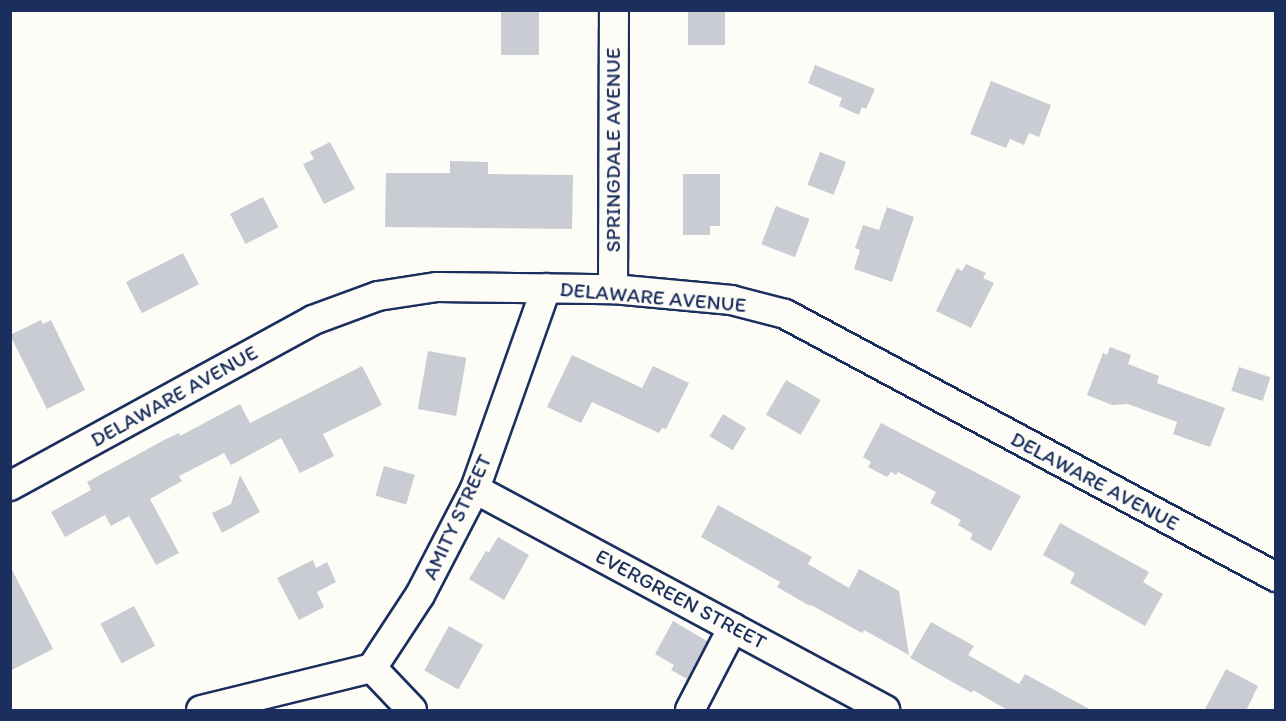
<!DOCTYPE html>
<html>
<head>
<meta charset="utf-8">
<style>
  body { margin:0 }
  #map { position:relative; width:1286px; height:721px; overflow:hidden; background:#fdfcf7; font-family:Itim,sans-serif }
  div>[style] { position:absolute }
  .building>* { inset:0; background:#c9ccd3; transform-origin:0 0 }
  .roads { filter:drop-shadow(2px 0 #1b2f5e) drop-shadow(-2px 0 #1b2f5e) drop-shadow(0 2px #1b2f5e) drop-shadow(0 -2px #1b2f5e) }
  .minor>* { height:28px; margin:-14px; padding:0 14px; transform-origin:14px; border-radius:14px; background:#fdfcf7 }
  span { translate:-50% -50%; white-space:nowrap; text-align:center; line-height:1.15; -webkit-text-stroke:4.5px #fdfcf7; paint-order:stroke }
  .street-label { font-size:21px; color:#1b2f5e }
  .frame { position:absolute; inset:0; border:12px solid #1b2f5e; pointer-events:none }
</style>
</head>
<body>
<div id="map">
  <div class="building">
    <i style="left:501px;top:10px;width:38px;height:45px"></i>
    <i style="left:688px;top:10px;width:37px;height:35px"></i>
    <i style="clip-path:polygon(815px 65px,875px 89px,866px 109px,862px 107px,859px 115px,839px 106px,842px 98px,808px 83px)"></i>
    <i style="clip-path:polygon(991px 81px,1051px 105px,1039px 137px,1029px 133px,1024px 145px,1010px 139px,1006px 148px,970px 134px)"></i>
    <i style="clip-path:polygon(330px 142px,355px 189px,324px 204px,303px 164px,314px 159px,310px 152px)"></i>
    <i style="left:820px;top:152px;width:28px;height:35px;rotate:21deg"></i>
    <i style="clip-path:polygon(450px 161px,488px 162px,488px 174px,573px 175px,572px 229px,385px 227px,386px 173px,450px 173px)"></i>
    <i style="clip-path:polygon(683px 174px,720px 174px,720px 226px,710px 226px,710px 235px,683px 235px)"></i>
    <i style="left:263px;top:197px;width:34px;height:37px;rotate:63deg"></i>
    <i style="left:776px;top:206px;width:36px;height:41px;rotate:21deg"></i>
    <i style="clip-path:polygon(887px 207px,914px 217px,892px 282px,854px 269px,860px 250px,855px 248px,863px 225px,879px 230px)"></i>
    <i style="left:183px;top:253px;width:35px;height:64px;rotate:63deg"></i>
    <i style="clip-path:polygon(966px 264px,986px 273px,983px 278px,994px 283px,971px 328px,936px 311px,957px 268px,962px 271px)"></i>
    <i style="clip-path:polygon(41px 320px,43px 324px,51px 320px,85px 390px,47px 409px,10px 335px)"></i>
    <i style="clip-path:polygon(1110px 347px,1131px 355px,1128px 364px,1159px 376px,1157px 383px,1225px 408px,1210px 447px,1173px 434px,1177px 422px,1128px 404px,1112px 405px,1087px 395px,1103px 353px,1107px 355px)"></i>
    <i style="left:428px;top:351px;width:39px;height:59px;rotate:10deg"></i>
    <i style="clip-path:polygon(572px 355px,642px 388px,653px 366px,689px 383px,666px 429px,662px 428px,659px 433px,592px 402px,581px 423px,547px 407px)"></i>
    <i style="clip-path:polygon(362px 366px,382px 405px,323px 434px,334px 456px,300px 473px,281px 438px,231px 465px,224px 453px,179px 476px,182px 481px,150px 499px,179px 553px,156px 565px,129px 516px,111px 526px,105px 515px,65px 537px,51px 512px,91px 490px,87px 482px,166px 439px,179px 433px,180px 436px,240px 404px,250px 423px)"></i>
    <i style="left:1239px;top:367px;width:33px;height:25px;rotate:18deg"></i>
    <i style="left:786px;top:380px;width:40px;height:40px;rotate:30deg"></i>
    <i style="left:723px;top:414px;width:27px;height:26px;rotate:31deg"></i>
    <i style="clip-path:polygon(881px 423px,1021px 496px,991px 551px,970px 539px,973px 534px,958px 525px,961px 520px,930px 503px,936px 492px,898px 472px,896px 475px,891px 472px,887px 477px,868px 467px,871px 462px,863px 457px)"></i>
    <i style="left:384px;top:466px;width:32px;height:31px;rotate:16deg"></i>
    <i style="clip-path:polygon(240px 475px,260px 512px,222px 533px,212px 513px,231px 504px)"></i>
    <i style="clip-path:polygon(718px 505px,812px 557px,808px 564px,849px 588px,859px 569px,899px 591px,909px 655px,864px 630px,862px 633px,811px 605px,810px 606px,777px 587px,780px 582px,701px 537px)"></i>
    <i style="clip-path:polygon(1060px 523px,1149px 572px,1143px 582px,1163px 594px,1145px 626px,1070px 583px,1075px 573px,1043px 555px)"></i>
    <i style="clip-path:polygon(498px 537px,529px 555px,504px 600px,469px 579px,486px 551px,489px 552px)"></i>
    <i style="clip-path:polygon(313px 560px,316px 568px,327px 562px,336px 582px,317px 592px,324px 607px,299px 620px,277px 578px)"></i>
    <i style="clip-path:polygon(10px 566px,53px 649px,10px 671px)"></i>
    <i style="left:134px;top:606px;width:45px;height:38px;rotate:62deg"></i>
    <i style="clip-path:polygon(673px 621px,707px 641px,687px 679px,671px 670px,674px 665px,655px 654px)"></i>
    <i style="clip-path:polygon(931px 622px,974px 646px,968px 655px,1019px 684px,1025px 674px,1093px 711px,1009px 711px,973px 690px,972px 693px,910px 658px)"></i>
    <i style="left:449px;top:626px;width:39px;height:51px;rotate:29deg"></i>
    <i style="clip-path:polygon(1226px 669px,1258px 686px,1246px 711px,1204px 711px)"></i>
  </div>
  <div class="roads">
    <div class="minor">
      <i style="left:613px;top:289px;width:279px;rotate:-89.8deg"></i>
      <i style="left:10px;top:486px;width:345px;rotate:-28.7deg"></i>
      <i style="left:313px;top:320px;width:69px;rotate:-20.3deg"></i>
      <i style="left:378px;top:296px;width:60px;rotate:-8.7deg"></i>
      <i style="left:437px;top:287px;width:176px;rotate:0.7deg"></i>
      <i style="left:613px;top:289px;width:119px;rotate:5.3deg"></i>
      <i style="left:731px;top:300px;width:56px;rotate:14.5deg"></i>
      <i style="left:785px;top:314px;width:557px;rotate:28.18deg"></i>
      <i style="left:475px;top:489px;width:466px;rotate:28.3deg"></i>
      <i style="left:372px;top:668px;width:87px;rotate:-56.7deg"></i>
      <i style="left:420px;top:595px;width:119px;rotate:-62.6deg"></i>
      <i style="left:475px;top:489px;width:213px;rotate:-70.5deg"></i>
      <i style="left:201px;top:710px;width:176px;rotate:-13.8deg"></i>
      <i style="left:372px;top:668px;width:58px;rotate:46.4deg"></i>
      <i style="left:690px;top:710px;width:93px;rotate:-62.6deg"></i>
    </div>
  </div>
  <div class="street-label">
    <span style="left:613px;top:150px;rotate:-90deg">SPRINGDALE AVENUE</span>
    <span style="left:653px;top:297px;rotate:5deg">DELAWARE AVENUE</span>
    <span style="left:174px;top:396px;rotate:-29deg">DELAWARE AVENUE</span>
    <span style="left:1095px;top:481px;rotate:28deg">DELAWARE AVENUE</span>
    <span style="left:457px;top:517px;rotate:-65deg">AMITY STREET</span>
    <span style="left:681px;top:599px;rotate:28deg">EVERGREEN STREET</span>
  </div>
  <div class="frame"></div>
</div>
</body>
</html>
